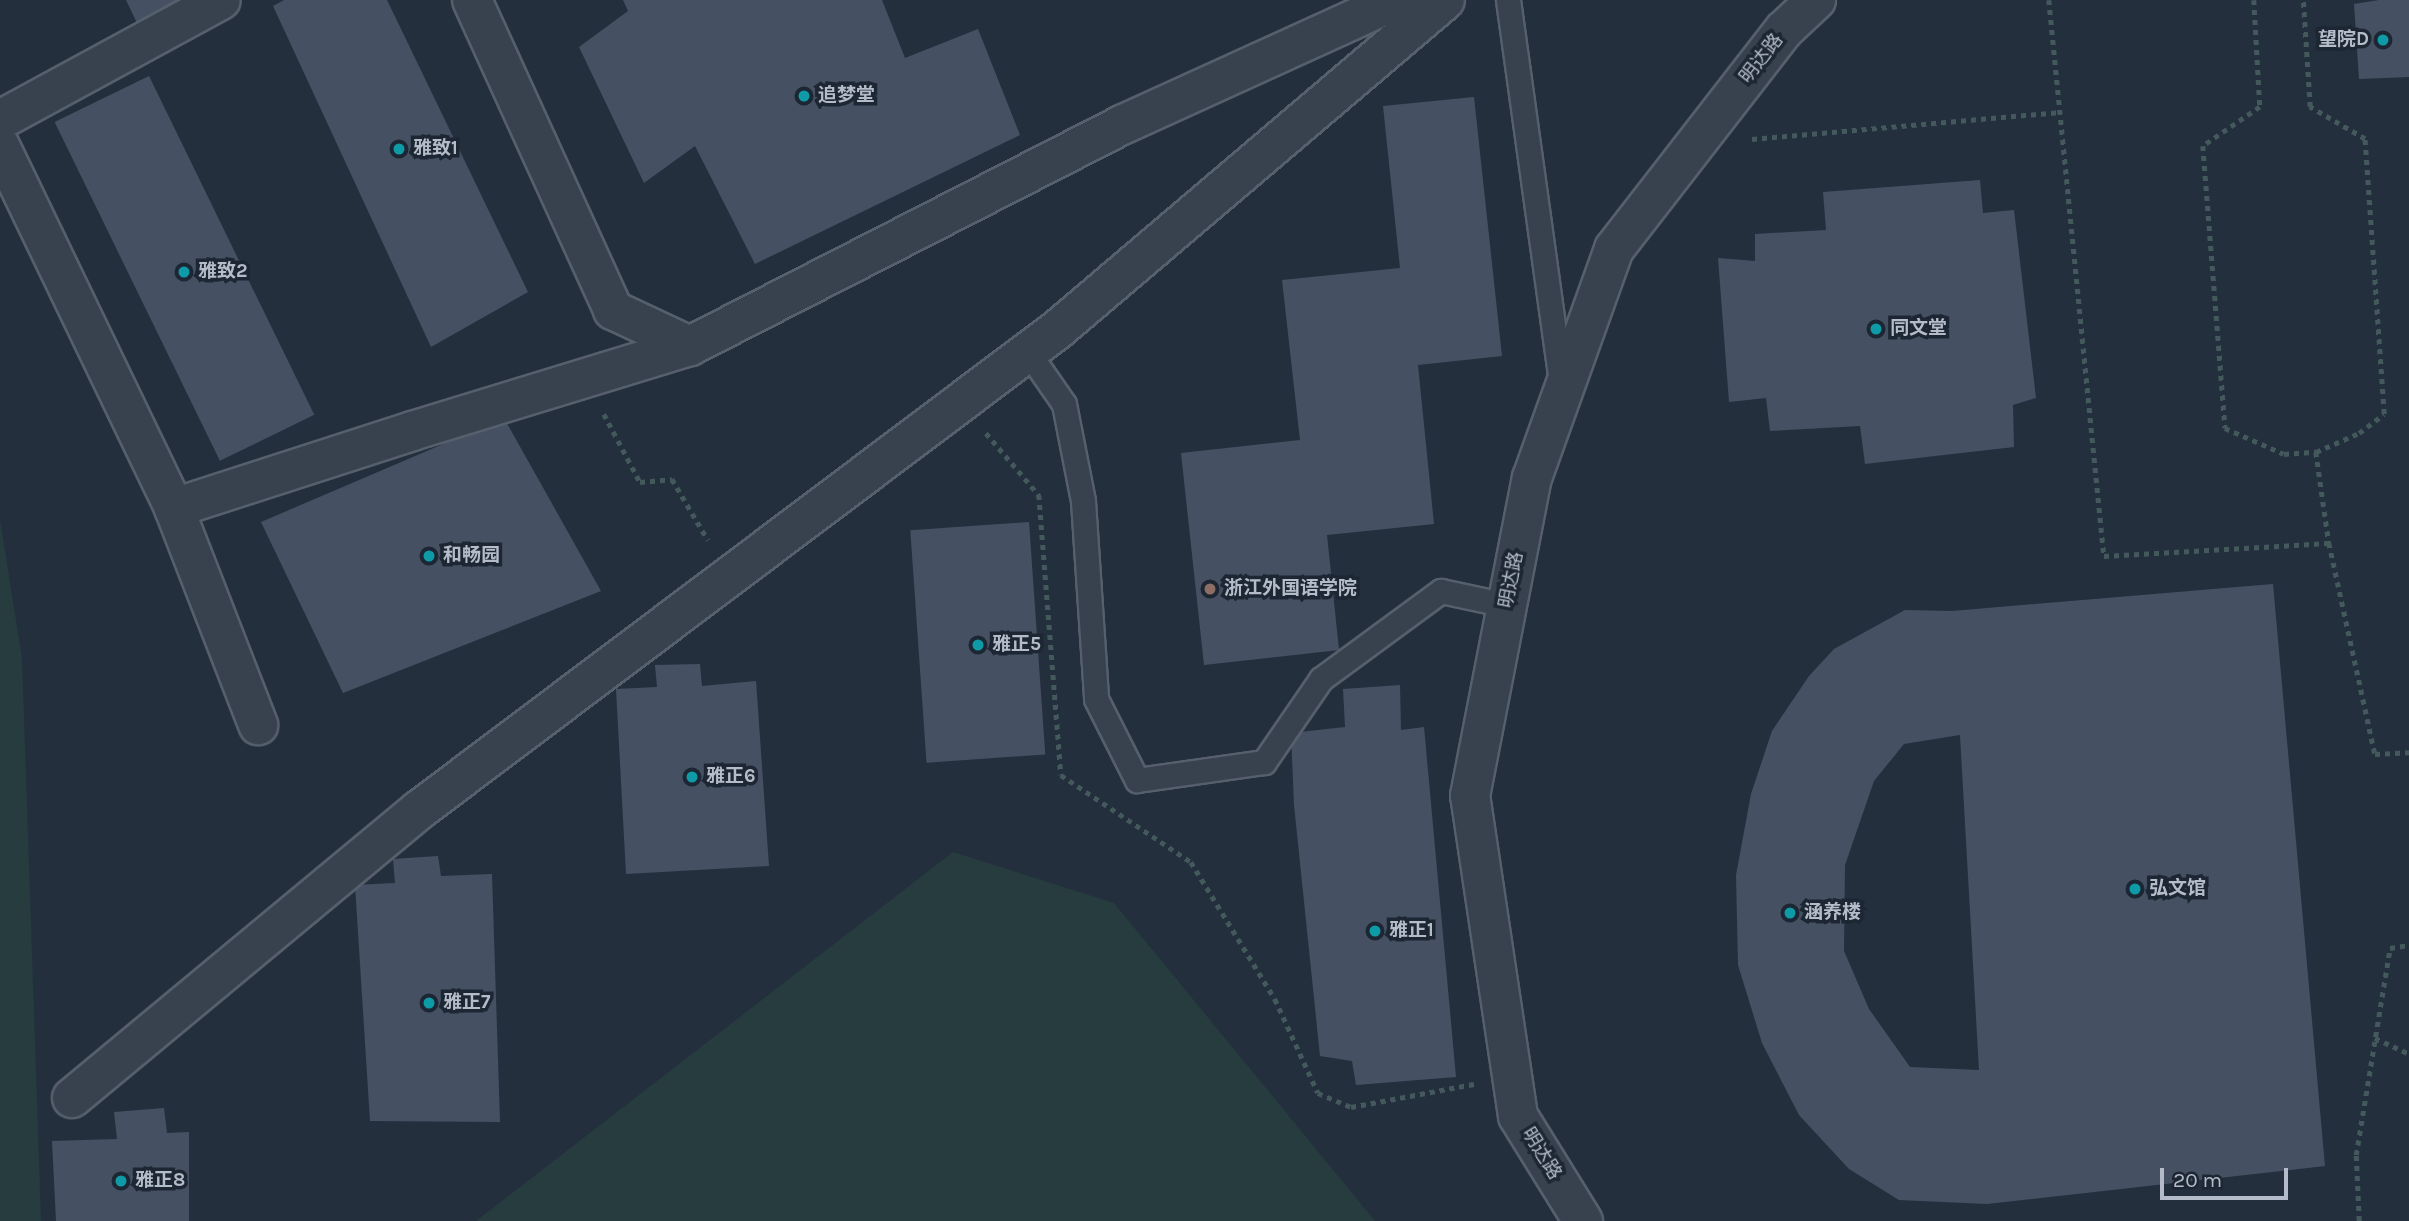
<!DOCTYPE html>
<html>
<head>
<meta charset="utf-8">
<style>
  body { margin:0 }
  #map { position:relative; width:2409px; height:1221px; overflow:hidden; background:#242f3e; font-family:Karla,"Noto Sans SC",sans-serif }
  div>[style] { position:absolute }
  .green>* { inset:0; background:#263c3f }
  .building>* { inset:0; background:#455162; transform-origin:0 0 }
  .path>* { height:4.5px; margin-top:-2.25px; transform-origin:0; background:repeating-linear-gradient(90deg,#44595c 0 5px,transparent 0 10px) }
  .roads { filter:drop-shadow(2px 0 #565f6c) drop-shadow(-2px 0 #565f6c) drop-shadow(0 2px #565f6c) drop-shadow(0 -2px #565f6c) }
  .service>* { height:23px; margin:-11.5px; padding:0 11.5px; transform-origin:11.5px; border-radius:11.5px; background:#38414e }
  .minor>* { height:38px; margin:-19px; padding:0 19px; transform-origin:19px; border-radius:19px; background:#38414e }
  .tertiary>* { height:38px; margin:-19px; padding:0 19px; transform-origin:19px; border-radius:19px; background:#38414e }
  .dots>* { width:19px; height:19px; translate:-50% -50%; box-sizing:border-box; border:4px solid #1d2633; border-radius:50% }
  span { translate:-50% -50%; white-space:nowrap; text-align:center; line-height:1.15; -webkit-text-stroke:7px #1d2633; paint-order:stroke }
  .poi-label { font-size:19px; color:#b4bcc9; font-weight:700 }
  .right { translate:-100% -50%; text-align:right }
  .left { translate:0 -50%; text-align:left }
  .street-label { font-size:19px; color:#b4bcc9 }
  .scale { position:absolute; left:2160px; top:1168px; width:128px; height:32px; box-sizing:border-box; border:4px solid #b4bcc9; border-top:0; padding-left:9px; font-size:21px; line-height:24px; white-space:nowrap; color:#b4bcc9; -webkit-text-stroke:5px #1d2633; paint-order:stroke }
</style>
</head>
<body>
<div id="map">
  <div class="green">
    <i style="clip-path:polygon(0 520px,22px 658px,41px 1221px,0 1221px)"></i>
    <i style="clip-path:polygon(953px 852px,1114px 903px,1375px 1221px,476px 1221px)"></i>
  </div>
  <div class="building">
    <i style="clip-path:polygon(126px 0,177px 0,137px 23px)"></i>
    <i style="clip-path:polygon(284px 0,387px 0,528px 292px,431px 347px,273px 6px)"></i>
    <i style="clip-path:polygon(623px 0,882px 0,905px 58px,978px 29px,1020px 135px,755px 264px,695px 146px,644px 183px,579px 47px,628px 11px)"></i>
    <i style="clip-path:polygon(2379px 0,2409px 0,2409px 77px,2359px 79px,2354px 4px)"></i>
    <i style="left:149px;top:76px;width:377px;height:105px;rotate:64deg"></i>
    <i style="clip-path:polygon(1474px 97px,1502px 356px,1418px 365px,1434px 524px,1327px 535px,1339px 650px,1204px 665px,1181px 453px,1300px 440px,1282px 280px,1400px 268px,1383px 106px)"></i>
    <i style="clip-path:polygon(1980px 180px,1983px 213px,2014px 210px,2036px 398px,2013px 405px,2014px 447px,1865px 464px,1860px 426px,1770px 431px,1766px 398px,1729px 402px,1718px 258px,1755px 261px,1755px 234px,1826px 230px,1823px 192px)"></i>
    <i style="clip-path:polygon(504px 418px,601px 591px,343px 693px,261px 522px)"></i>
    <i style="left:1029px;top:522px;width:233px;height:119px;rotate:86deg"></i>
    <i style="clip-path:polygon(evenodd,2273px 584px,2325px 1166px,1987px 1204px,1899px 1200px,1849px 1169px,1799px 1115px,1762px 1043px,1738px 965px,1736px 875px,1751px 794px,1772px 731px,1809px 676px,1834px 649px,1905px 610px,1952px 611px,2273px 584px,1960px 735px,1979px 1070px,1910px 1067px,1869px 1009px,1844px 951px,1845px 865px,1874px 781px,1904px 744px,1960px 735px)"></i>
    <i style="clip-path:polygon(700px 664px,702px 686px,756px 681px,769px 866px,626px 874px,616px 689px,657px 687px,655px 665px)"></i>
    <i style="clip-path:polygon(1400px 685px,1401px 730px,1424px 727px,1456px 1077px,1356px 1085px,1352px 1061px,1320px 1056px,1294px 805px,1291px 733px,1345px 727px,1343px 689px)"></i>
    <i style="clip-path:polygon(438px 856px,441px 876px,492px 874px,500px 1122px,370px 1121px,355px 885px,395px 883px,393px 859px)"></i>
    <i style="clip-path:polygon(164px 1108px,167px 1133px,189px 1132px,189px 1221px,56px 1221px,52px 1141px,117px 1139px,114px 1112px)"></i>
  </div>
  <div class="path">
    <i style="left:2049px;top:0;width:559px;rotate:84.35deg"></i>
    <i style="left:2104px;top:556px;width:225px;rotate:-3.3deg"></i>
    <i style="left:2329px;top:543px;width:216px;rotate:77.7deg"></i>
    <i style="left:2375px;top:754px;width:34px;rotate:-3deg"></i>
    <i style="left:2254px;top:0;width:107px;rotate:86.8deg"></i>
    <i style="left:2260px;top:107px;width:69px;rotate:145.6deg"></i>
    <i style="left:2203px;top:146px;width:283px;rotate:85.5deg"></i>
    <i style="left:2225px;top:428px;width:64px;rotate:23.8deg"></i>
    <i style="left:2284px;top:454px;width:32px;rotate:-4deg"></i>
    <i style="left:2316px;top:452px;width:47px;rotate:-23.8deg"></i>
    <i style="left:2359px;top:433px;width:31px;rotate:-37deg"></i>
    <i style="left:2384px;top:414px;width:276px;rotate:-94deg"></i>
    <i style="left:2365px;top:139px;width:64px;rotate:-149.8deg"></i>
    <i style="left:2310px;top:107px;width:107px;rotate:-93.7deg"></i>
    <i style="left:1752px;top:139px;width:311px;rotate:-5deg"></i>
    <i style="left:604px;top:414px;width:77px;rotate:62.1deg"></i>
    <i style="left:640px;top:482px;width:32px;rotate:-5deg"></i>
    <i style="left:672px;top:479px;width:71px;rotate:59.5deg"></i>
    <i style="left:986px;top:433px;width:82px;rotate:49.5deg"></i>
    <i style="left:1039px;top:495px;width:281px;rotate:85.5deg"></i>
    <i style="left:1061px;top:775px;width:156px;rotate:33.8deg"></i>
    <i style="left:1191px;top:862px;width:161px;rotate:58.5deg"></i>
    <i style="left:1275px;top:999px;width:103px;rotate:65.4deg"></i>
    <i style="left:1318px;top:1093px;width:36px;rotate:23deg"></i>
    <i style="left:1351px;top:1107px;width:125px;rotate:-10.6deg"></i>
    <i style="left:2316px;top:452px;width:92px;rotate:81.9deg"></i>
    <i style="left:2375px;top:1038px;width:38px;rotate:25deg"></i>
    <i style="left:2359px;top:1221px;width:66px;rotate:-92.6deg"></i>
    <i style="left:2356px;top:1155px;width:210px;rotate:-80.7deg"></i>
    <i style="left:2390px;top:948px;width:19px;rotate:-9deg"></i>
  </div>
  <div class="roads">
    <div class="service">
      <i style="left:1508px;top:0;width:387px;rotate:82.1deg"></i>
      <i style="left:1028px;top:352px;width:63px;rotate:55.3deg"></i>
      <i style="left:1064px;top:404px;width:99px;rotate:78.9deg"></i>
      <i style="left:1083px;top:501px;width:198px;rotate:86.2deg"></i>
      <i style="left:1096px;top:699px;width:91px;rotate:63.2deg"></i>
      <i style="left:1137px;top:780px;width:128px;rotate:-8.1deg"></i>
      <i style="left:1264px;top:762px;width:101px;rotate:-55.5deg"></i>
      <i style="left:1321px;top:679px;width:149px;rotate:-36.3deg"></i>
      <i style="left:1441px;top:591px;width:67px;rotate:12deg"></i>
    </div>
    <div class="minor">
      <i style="left:472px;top:0;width:341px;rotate:65.5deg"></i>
      <i style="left:613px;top:310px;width:85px;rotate:25.1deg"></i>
      <i style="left:0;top:120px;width:251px;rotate:-28.5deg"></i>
      <i style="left:0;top:146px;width:402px;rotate:64.3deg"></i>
      <i style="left:174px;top:508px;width:233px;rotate:68.8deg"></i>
      <i style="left:174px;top:508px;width:250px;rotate:-17.9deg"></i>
      <i style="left:412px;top:431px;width:291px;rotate:-17deg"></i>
      <i style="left:690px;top:346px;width:487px;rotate:-27.1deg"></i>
      <i style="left:1124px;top:124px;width:299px;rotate:-24.5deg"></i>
      <i style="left:1583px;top:1221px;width:123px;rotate:-121.8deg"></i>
      <i style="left:1518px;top:1116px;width:324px;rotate:-98.5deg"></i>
      <i style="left:1470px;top:796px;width:324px;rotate:-79deg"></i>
      <i style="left:1532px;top:478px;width:243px;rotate:-70.3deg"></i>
      <i style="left:1614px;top:249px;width:277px;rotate:-52.2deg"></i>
      <i style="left:1784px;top:30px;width:44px;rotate:-43.2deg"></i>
    </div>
    <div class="tertiary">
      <i style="left:72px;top:1098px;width:451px;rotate:-39.7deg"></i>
      <i style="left:419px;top:810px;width:798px;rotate:-36.96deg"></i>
      <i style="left:1057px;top:330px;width:509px;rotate:-40.38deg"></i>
    </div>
  </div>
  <div class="dots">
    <i style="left:2383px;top:40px;background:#0f9aa8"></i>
    <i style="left:804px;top:96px;background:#0f9aa8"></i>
    <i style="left:399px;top:149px;background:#0f9aa8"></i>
    <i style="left:184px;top:272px;background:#0f9aa8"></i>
    <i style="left:1876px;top:329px;background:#0f9aa8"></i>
    <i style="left:429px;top:556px;background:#0f9aa8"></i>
    <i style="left:1210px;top:589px;background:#8d6e63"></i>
    <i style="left:978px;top:645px;background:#0f9aa8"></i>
    <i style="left:692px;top:777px;background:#0f9aa8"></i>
    <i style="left:2135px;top:889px;background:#0f9aa8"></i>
    <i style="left:1790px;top:913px;background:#0f9aa8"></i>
    <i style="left:1375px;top:931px;background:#0f9aa8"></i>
    <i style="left:429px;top:1003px;background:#0f9aa8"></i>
    <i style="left:121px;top:1181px;background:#0f9aa8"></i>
  </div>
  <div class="poi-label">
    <span class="right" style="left:2369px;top:40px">望院D</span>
    <span class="left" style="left:818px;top:96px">追梦堂</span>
    <span class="left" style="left:413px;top:149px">雅致1</span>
    <span class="left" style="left:198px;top:272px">雅致2</span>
    <span class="left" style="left:1890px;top:329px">同文堂</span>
    <span class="left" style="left:443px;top:556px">和畅园</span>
    <span class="left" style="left:1224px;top:589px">浙江外国语学院</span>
    <span class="left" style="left:992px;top:645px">雅正5</span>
    <span class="left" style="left:706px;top:777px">雅正6</span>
    <span class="left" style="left:2149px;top:889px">弘文馆</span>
    <span class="left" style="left:1804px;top:913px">涵养楼</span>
    <span class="left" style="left:1389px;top:931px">雅正1</span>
    <span class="left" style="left:443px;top:1003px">雅正7</span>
    <span class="left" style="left:135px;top:1181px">雅正8</span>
  </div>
  <div class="street-label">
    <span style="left:1762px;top:59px;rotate:-52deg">明达路</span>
    <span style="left:1512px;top:580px;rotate:-79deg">明达路</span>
    <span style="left:1541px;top:1154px;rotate:58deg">明达路</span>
  </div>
  <div class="scale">20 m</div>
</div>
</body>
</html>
